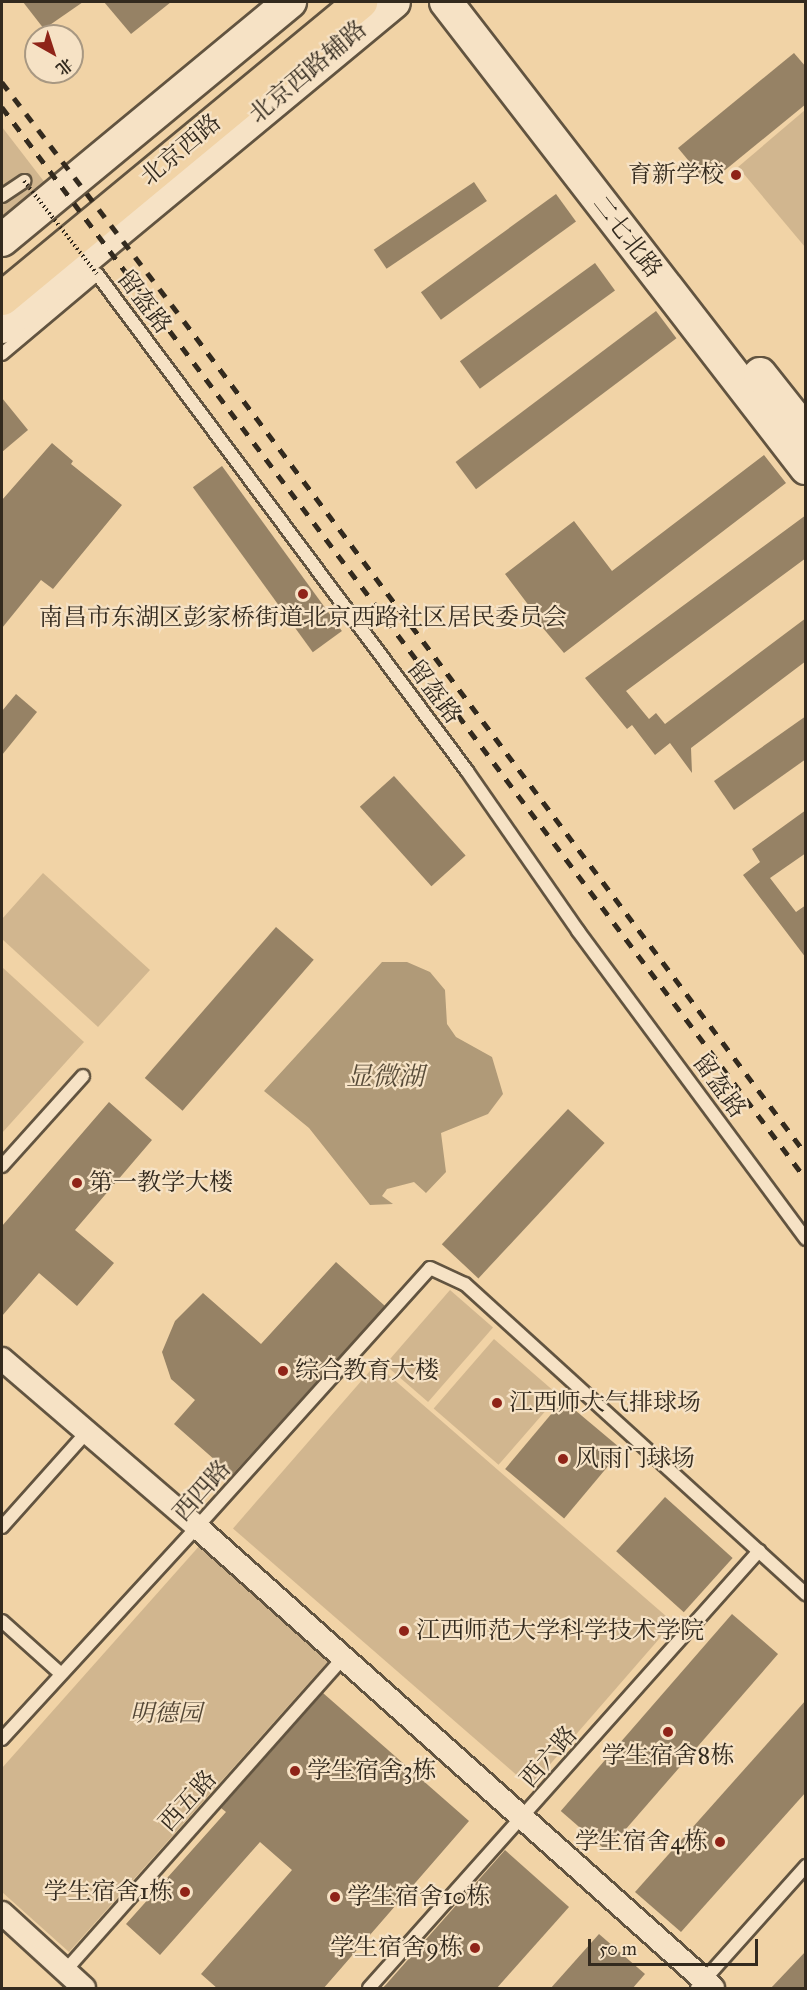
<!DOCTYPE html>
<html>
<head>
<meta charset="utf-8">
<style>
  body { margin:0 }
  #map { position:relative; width:807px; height:1990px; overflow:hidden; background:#f1d3a6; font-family:"IM FELL Great Primer","Noto Serif SC",serif }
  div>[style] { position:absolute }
  .green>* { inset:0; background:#d1b68f; transform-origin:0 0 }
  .water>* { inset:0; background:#b09a78 }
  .building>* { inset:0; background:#968265; transform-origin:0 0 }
  .roads { filter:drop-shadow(2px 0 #625440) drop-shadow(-2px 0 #625440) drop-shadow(0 2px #625440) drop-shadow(0 -2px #625440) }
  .service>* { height:12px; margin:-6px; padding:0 6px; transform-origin:6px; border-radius:6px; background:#f6e2c5 }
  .minor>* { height:22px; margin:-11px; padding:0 11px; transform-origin:11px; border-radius:11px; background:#f6e2c5 }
  .secondary>* { height:32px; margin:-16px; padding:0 16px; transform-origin:16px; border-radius:16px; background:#f6e2c5 }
  .primary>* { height:33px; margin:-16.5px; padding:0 16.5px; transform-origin:16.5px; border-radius:16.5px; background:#f1d3a6 }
  .rail>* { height:4.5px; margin-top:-2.25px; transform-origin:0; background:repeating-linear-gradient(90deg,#332a1e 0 10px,transparent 0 20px) }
  .path-bridge>* { height:4px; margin-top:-2px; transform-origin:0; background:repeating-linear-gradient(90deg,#332a1e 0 1.5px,transparent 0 4.5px) }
  .dots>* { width:16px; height:16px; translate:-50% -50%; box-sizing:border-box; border:3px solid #f6e2c5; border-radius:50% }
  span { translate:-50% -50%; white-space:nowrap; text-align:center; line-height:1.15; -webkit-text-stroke:4.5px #f6e2c5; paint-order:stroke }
  .street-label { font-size:24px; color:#332a1e }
  .poi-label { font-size:24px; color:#332a1e }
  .right { translate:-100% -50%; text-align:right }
  .left { translate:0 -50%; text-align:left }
  .park-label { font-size:24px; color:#534635; font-style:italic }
  .water-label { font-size:26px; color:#584c39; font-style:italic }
  .frame { position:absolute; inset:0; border:3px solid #332a1e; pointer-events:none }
  .north { position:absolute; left:24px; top:24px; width:60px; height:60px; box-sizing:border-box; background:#f6e2c5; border:2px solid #a89882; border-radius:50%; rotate:141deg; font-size:16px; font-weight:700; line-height:24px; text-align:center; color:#332a1e }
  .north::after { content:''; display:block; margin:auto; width:21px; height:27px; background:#8f2418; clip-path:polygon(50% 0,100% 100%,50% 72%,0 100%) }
  .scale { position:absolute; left:588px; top:1939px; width:170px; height:27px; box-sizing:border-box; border:3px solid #332a1e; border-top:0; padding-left:8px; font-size:18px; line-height:21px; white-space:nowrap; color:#332a1e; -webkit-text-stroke:4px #f6e2c5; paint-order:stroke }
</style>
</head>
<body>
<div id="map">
  <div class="green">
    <i style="clip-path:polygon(805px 110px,805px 247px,738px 167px)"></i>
    <i style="clip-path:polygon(2px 127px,49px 188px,5px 222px,2px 217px)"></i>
    <i style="clip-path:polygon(43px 873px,150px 970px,98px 1027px,2px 939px,2px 919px)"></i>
    <i style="clip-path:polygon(2px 967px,84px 1042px,2px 1133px)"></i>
    <i style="left:450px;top:1290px;width:57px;height:99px;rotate:41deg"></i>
    <i style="left:494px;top:1339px;width:86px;height:92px;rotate:41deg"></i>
    <i style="left:376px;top:1364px;width:394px;height:218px;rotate:41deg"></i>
    <i style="clip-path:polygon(201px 1544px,330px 1659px,69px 1952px,2px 1892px,2px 1768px)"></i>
  </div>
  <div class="water">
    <i style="clip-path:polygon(382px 962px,407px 962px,430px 972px,445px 990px,447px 1024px,456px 1037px,492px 1057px,503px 1094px,488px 1114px,441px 1133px,446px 1172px,426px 1193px,414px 1182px,387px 1189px,382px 1196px,393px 1204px,370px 1205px,309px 1128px,264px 1091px)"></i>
  </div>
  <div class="building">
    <i style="clip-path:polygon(23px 2px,83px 2px,44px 29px)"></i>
    <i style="clip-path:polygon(104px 2px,171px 2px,131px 34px)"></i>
    <i style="clip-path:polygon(794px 53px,806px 67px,806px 104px,708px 184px,678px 148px)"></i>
    <i style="left:474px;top:182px;width:23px;height:121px;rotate:56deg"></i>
    <i style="left:556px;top:194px;width:34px;height:167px;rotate:54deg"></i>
    <i style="left:595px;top:263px;width:34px;height:167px;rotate:54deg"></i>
    <i style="left:656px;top:311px;width:34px;height:251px;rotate:53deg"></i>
    <i style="clip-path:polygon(2px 398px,28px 430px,2px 452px)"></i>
    <i style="clip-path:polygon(52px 443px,73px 461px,71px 464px,122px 505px,53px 589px,41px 580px,2px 628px,2px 500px)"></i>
    <i style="clip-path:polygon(764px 455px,786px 483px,564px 653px,537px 621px,539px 619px,505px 574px,574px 521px,612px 571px)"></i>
    <i style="left:222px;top:466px;width:204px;height:36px;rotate:54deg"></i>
    <i style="clip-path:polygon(806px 515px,806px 558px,626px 691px,649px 719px,656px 713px,665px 724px,806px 618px,806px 661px,691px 748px,692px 773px,670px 743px,655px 755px,632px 725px,627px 729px,585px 678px)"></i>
    <i style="clip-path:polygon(16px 694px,37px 712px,2px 755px,2px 711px)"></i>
    <i style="clip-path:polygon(806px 716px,806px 759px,734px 810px,714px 781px)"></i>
    <i style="left:394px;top:776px;width:107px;height:46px;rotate:48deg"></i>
    <i style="clip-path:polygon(806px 810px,806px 853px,770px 878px,796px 912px,806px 905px,806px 958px,743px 875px,760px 862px,752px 849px)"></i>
    <i style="left:276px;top:927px;width:50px;height:200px;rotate:41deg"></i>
    <i style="clip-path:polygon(109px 1102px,152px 1140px,75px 1230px,114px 1263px,77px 1306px,39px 1273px,2px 1316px,2px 1226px)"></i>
    <i style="left:568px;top:1109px;width:50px;height:185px;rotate:43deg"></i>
    <i style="clip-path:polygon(336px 1262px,385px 1306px,232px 1475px,174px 1424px,195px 1400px,171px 1379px,162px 1352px,175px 1321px,203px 1293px,261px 1344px)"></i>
    <i style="left:563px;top:1400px;width:77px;height:90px;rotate:40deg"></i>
    <i style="left:665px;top:1497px;width:91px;height:73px;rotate:42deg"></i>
    <i style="left:732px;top:1614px;width:61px;height:261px;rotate:41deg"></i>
    <i style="clip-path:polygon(323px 1693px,469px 1821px,323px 1989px,218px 1989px,201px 1974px,292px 1870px,260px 1842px,160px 1955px,126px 1924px,226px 1812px,221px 1808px)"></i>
    <i style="clip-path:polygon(806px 1700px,806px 1792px,681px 1932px,635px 1892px)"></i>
    <i style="clip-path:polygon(505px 1850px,569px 1907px,496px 1989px,382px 1989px)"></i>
    <i style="clip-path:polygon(599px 1934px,645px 1974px,632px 1989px,550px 1989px)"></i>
    <i style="clip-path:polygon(806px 1951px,806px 1989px,770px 1989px)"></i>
  </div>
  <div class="roads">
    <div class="service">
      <i style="left:2px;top:196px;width:27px;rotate:-34deg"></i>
      <i style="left:2px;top:354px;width:124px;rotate:-40.1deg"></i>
      <i style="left:97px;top:274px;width:620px;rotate:53.33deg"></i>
      <i style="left:467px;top:771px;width:195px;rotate:55.2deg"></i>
      <i style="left:578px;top:931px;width:383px;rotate:53.5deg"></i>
      <i style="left:2px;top:1166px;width:121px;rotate:-48deg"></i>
      <i style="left:2px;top:1527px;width:126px;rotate:-48.2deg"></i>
      <i style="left:2px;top:1621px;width:79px;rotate:41.9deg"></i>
      <i style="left:2px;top:1739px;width:288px;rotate:-47.4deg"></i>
      <i style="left:197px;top:1527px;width:348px;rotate:-48deg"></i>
      <i style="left:430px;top:1268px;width:38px;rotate:25deg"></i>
      <i style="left:465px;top:1284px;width:461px;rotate:42.3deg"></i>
      <i style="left:65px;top:1971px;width:417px;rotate:-48.4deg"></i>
      <i style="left:369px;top:1988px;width:586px;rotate:-48.25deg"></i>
      <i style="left:697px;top:1988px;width:164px;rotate:-48.2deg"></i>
    </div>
    <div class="minor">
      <i style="left:2px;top:1359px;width:257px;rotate:40.7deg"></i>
      <i style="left:197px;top:1527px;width:692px;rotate:41.78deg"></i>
      <i style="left:2px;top:1913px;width:111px;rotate:42.4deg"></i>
    </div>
    <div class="secondary">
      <i style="left:446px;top:2px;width:589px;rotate:52.31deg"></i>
      <i style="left:2px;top:240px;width:374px;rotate:-39.6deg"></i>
      <i style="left:2px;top:327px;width:509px;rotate:-39.66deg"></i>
      <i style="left:760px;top:374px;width:74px;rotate:51.6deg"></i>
    </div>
    <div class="primary">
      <i style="left:2px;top:298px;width:465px;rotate:-39.6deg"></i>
    </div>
  </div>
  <div class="rail">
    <i style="left:2px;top:82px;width:300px;rotate:52.7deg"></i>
    <i style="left:184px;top:321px;width:1040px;rotate:53.25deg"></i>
    <i style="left:2px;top:107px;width:1340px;rotate:53.13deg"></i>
  </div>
  <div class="path-bridge">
    <i style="left:24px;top:181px;width:118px;rotate:51.9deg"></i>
  </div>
  <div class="dots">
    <i style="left:736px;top:175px;background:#8f2418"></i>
    <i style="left:303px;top:594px;background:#8f2418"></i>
    <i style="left:77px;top:1183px;background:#8f2418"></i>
    <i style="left:283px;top:1371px;background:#8f2418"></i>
    <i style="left:497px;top:1403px;background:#8f2418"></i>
    <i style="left:563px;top:1459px;background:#8f2418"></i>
    <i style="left:404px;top:1631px;background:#8f2418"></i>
    <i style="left:668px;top:1732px;background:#8f2418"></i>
    <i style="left:295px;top:1771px;background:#8f2418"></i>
    <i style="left:720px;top:1842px;background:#8f2418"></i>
    <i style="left:185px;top:1892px;background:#8f2418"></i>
    <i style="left:335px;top:1897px;background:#8f2418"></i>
    <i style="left:475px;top:1948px;background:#8f2418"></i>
  </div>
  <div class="street-label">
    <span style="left:308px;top:72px;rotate:-40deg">北京西路辅路</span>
    <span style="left:181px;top:150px;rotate:-40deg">北京西路</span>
    <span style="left:627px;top:237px;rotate:52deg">二七北路</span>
    <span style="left:144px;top:302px;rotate:53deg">留盔路</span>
    <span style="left:434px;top:692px;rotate:53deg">留盔路</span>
    <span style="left:719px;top:1086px;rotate:54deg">留盔路</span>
    <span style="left:202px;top:1491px;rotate:-48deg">西四路</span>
    <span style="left:549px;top:1757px;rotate:-49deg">西六路</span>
    <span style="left:188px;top:1801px;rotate:-48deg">西五路</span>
  </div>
  <div class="poi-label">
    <span class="right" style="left:724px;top:175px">育新学校</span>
    <span style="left:303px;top:618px">南昌市东湖区彭家桥街道北京西路社区居民委员会</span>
    <span class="left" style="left:89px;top:1183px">第一教学大楼</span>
    <span class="left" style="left:295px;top:1371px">综合教育大楼</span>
    <span class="left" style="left:509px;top:1403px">江西师大气排球场</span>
    <span class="left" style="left:575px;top:1459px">风雨门球场</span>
    <span class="left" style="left:416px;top:1631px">江西师范大学科学技术学院</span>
    <span style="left:668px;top:1756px">学生宿舍8栋</span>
    <span class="left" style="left:307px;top:1771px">学生宿舍3栋</span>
    <span class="right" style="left:708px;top:1842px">学生宿舍4栋</span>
    <span class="right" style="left:173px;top:1892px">学生宿舍1栋</span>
    <span class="left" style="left:347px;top:1897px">学生宿舍10栋</span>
    <span class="right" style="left:463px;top:1948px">学生宿舍9栋</span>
  </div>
  <div class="park-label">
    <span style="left:166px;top:1714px">明德园</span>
  </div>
  <div class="water-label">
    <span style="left:385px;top:1077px">显微湖</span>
  </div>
  <div class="frame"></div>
  <div class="north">北</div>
  <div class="scale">50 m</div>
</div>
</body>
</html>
